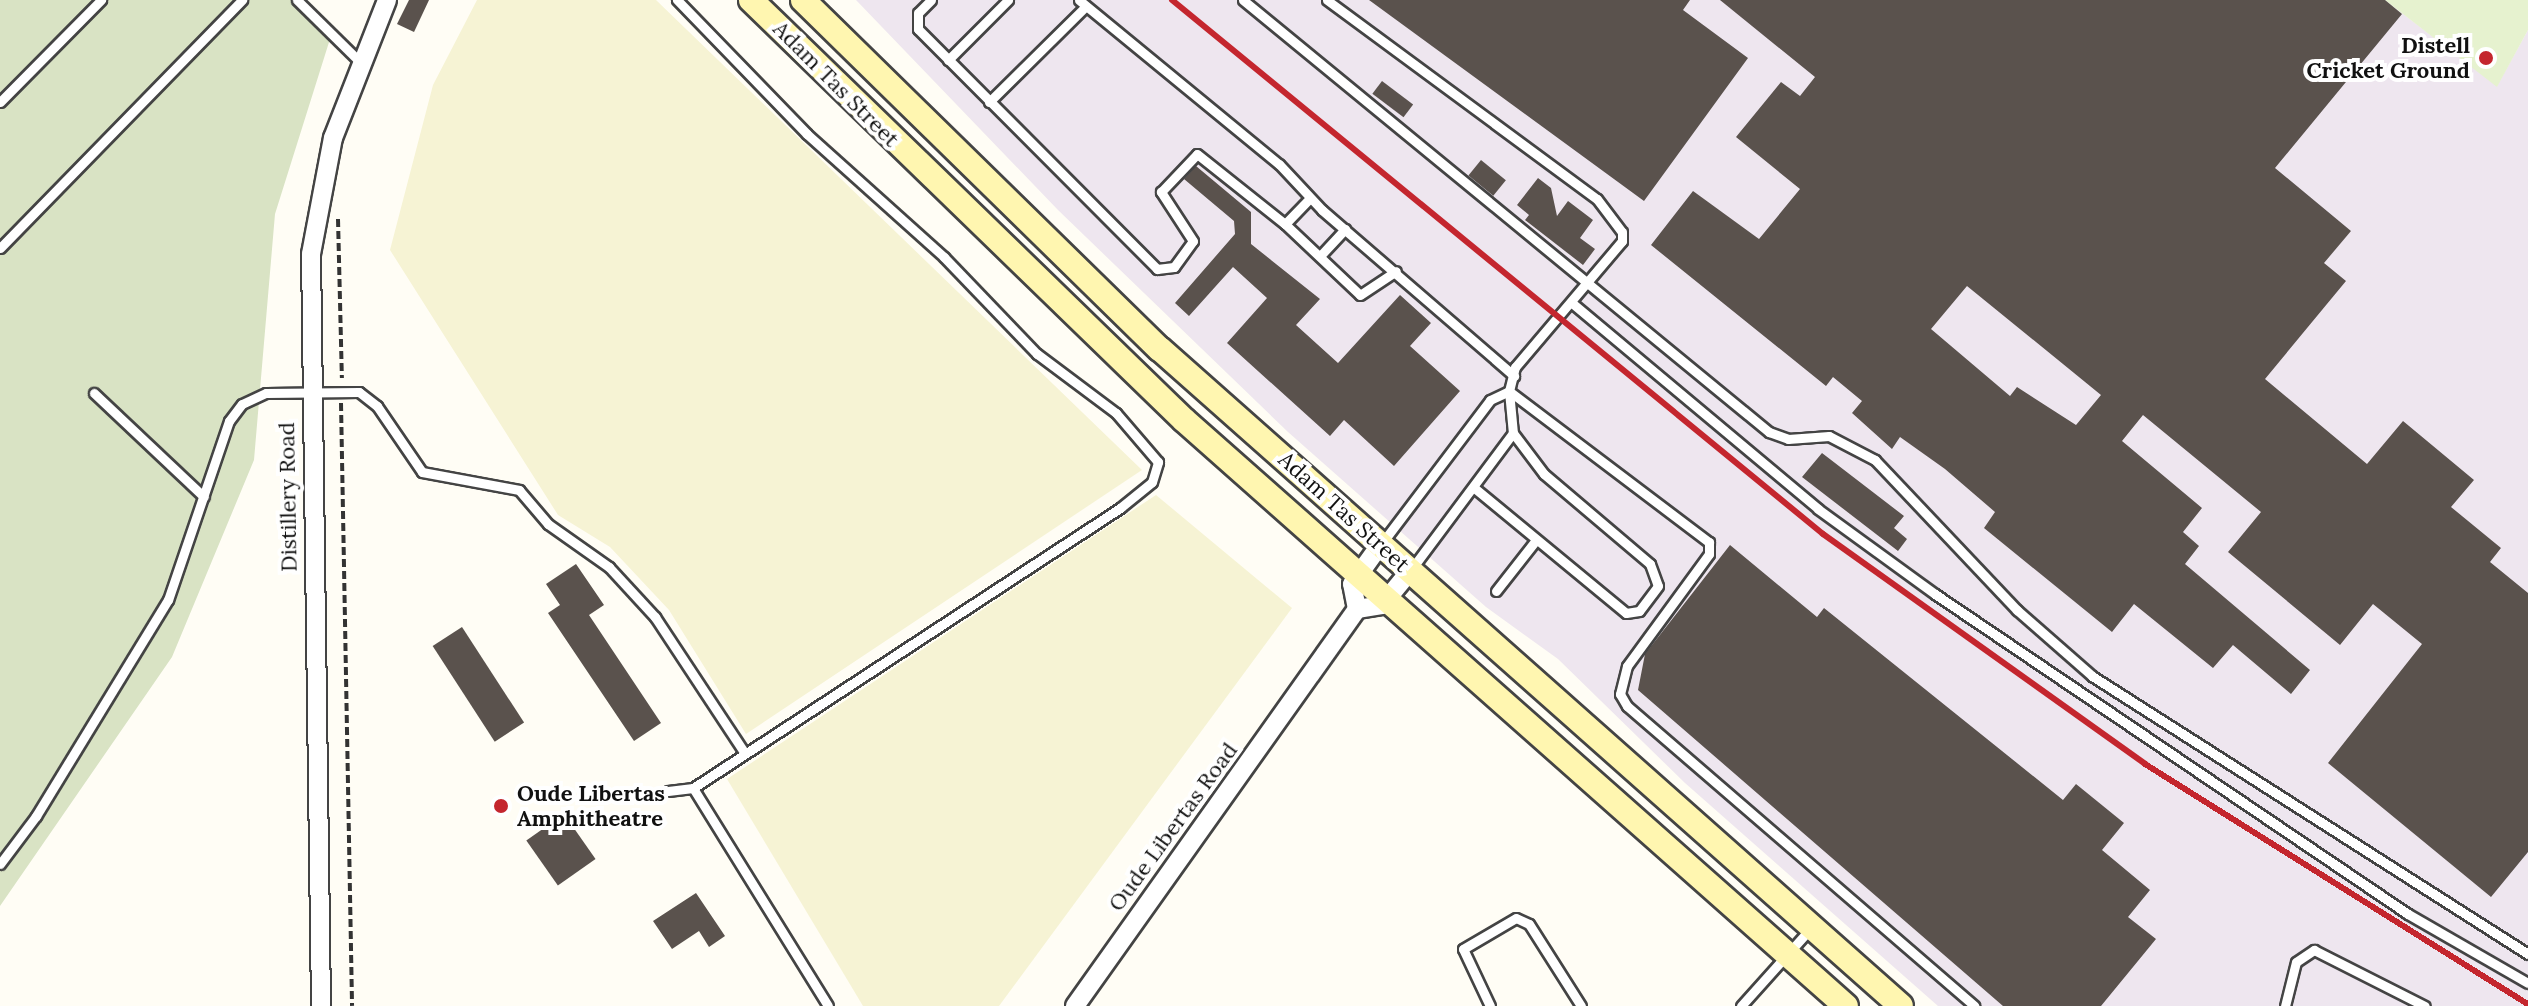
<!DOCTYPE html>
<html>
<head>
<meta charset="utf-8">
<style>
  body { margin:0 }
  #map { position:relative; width:2528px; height:1006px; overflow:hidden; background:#fffdf5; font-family:Lora,serif }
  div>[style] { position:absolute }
  .industrial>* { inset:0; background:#eee6ef }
  .farmland>* { inset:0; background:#f6f3d4 }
  .cemetery>* { inset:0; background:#d9e3c4 }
  .pitch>* { inset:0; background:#e6f2cf }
  .building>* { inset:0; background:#5a524d; transform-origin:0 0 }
  .path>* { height:4px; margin-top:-2px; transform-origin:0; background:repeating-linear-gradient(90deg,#333 0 8px,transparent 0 12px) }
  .roads { filter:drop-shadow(2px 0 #444) drop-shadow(-2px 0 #444) drop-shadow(0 2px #444) drop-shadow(0 -2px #444) }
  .service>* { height:9px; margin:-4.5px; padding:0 4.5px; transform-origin:4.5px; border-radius:4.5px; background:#fff }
  .minor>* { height:18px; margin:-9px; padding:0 9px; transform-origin:9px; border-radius:9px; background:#fff }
  .secondary>* { height:24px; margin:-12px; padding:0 12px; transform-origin:12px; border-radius:12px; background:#fff6b0 }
  .rail>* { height:6px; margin:-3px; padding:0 3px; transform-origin:3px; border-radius:3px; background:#c4262e }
  .dots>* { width:22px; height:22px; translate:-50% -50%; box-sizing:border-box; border:4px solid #fff; border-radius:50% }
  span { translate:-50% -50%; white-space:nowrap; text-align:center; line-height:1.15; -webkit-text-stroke:8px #fff; paint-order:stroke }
  .poi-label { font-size:22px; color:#111; font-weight:700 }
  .right { translate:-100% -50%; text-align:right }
  .left { translate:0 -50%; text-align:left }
  .street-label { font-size:22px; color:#111 }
</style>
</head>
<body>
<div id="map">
  <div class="industrial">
    <i style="clip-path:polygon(856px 0,2385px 0,2497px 86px,2528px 30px,2528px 1006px,1938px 1006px,1685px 783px,1558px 659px,1486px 607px,1288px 432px,1058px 210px)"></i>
  </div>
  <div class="farmland">
    <i style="clip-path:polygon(477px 0,656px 0,1142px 470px,746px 734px,669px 610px,610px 547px,558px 515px,390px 250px,433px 85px)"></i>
    <i style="clip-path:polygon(1156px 495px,1292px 608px,999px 1006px,863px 1006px,727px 779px)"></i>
  </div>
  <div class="cemetery">
    <i style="clip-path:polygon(0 0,296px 0,330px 39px,275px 214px,254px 460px,172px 657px,0 906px)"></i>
  </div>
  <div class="pitch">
    <i style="clip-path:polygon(2385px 0,2528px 0,2528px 30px,2497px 87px)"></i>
  </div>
  <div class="building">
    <i style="clip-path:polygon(409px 0,429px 0,414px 32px,397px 24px)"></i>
    <i style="clip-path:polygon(1369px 0,1690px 0,1683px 10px,1748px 58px,1644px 201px)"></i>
    <i style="clip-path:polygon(evenodd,1720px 0,2385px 0,2402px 14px,2275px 168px,2351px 231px,2324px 263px,2346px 281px,2265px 379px,2367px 464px,2403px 421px,2474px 480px,2451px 507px,2501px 548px,2490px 562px,2528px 593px,2528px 852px,2491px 897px,2328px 763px,2422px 644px,2373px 604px,2340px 645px,2228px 552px,2261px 512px,2143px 415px,2122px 441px,2202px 508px,2183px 532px,2199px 546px,2185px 564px,2310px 670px,2291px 694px,2233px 645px,2213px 668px,2134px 604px,2112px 632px,1984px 528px,1995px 512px,1945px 469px,1900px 437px,1892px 449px,1852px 413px,1862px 401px,1833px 377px,1826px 386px,1651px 245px,1693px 191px,1759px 239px,1800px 189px,1736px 137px,1781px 82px,1800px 96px,1815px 77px,1720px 0,1967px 286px,2101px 395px,2076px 425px,2017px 387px,2010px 396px,1931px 329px,1967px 286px)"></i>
    <i style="left:1382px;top:81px;width:39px;height:16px;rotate:37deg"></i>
    <i style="left:1481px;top:160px;width:32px;height:20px;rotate:39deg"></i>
    <i style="clip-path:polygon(1196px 166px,1251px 212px,1251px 244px,1320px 299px,1296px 325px,1338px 363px,1400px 295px,1431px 323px,1410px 346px,1460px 391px,1394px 466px,1344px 420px,1330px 436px,1227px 343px,1267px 298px,1233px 267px,1189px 316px,1175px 303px,1235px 234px,1234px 221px,1184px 179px)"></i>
    <i style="clip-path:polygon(1538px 178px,1551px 188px,1557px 216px,1568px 201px,1593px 220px,1580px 238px,1595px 249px,1583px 265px,1525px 220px,1529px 215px,1517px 205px)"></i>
    <i style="clip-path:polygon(1822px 453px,1904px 516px,1894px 528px,1907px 539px,1898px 551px,1802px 477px)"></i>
    <i style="clip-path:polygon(1730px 545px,1817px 617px,1824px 608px,2063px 800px,2076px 784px,2124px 823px,2102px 850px,2150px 890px,2128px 917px,2156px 939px,2101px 1006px,2003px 1006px,1638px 690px,1645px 654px)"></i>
    <i style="clip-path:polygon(576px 564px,604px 605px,589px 615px,661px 723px,634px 741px,548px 613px,560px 605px,546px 584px)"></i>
    <i style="left:462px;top:627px;width:114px;height:35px;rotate:57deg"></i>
    <i style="left:564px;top:814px;width:55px;height:46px;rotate:55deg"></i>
    <i style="clip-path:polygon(696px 893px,725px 936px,709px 947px,699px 931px,672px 949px,653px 921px)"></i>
  </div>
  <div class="path">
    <i style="left:338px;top:219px;width:159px;rotate:88.6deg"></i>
    <i style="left:341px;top:403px;width:603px;rotate:88.95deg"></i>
  </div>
  <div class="roads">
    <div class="service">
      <i style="left:297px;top:0;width:90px;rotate:44.5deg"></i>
      <i style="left:931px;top:0;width:18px;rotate:135deg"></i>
      <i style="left:918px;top:13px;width:16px;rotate:90deg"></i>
      <i style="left:918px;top:29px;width:339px;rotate:45.1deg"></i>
      <i style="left:1157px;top:269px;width:17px;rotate:-7deg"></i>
      <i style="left:1174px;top:267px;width:32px;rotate:-54deg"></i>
      <i style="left:1193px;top:241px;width:59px;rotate:-123.1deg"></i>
      <i style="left:1161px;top:192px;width:52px;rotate:-46.5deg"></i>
      <i style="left:1197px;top:154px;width:112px;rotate:38.5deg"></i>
      <i style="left:1285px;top:224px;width:103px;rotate:43.4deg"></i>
      <i style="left:1360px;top:295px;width:43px;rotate:-33.7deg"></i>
      <i style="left:1079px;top:0;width:259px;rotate:39.4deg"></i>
      <i style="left:1279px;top:164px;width:63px;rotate:46.9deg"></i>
      <i style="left:1322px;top:210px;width:254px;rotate:40.8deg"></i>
      <i style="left:1243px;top:0;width:681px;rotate:39.4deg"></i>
      <i style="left:1769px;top:432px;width:20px;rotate:20deg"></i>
      <i style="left:1788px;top:439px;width:41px;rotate:-4.2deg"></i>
      <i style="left:1829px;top:436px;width:52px;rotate:27.6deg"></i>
      <i style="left:1875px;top:460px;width:207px;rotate:46.6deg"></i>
      <i style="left:2017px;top:610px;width:100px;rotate:41.3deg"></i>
      <i style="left:2092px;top:676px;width:517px;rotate:32.52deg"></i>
      <i style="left:1327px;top:0;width:335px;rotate:36.4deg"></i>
      <i style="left:1597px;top:199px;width:41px;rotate:52.9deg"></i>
      <i style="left:1622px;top:232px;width:9px;rotate:90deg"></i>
      <i style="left:1622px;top:241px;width:165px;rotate:130.3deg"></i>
      <i style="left:1515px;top:367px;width:25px;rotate:104deg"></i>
      <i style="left:1509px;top:391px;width:42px;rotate:84.6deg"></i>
      <i style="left:1513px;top:433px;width:51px;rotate:52.9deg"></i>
      <i style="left:1544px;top:474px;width:139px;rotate:40.3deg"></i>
      <i style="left:1650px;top:564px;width:23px;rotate:70deg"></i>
      <i style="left:1658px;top:586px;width:31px;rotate:127deg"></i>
      <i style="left:1639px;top:611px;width:13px;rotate:171deg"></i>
      <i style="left:1626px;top:613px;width:198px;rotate:-140.5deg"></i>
      <i style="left:948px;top:60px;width:85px;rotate:-45deg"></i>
      <i style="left:0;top:102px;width:144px;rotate:-45.3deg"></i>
      <i style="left:989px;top:102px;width:136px;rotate:-44.7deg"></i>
      <i style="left:1285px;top:224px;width:36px;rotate:-46deg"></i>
      <i style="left:0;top:248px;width:347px;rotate:-45.7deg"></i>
      <i style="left:1320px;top:256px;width:37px;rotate:-47deg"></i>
      <i style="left:1572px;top:303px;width:321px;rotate:39.9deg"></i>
      <i style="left:1818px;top:509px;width:145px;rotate:36deg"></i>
      <i style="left:1935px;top:594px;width:571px;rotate:34.08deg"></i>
      <i style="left:2408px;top:914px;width:138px;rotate:29.9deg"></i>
      <i style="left:1509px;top:391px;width:251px;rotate:37.1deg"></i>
      <i style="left:1709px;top:542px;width:12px;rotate:90deg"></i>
      <i style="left:1709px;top:554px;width:139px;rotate:126.2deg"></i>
      <i style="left:1627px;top:666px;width:29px;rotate:104deg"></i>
      <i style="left:1620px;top:694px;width:14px;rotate:60deg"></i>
      <i style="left:1627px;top:706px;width:459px;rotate:40.8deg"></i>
      <i style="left:94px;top:393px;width:151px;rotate:43.4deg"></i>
      <i style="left:1382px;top:543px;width:179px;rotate:-52.9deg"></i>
      <i style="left:1490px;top:400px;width:21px;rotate:-25deg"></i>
      <i style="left:1410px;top:571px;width:172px;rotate:-53.3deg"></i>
      <i style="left:1496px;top:591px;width:65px;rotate:-51.9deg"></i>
      <i style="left:693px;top:788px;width:256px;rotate:58.2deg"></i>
      <i style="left:668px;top:791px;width:25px;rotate:-7deg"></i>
      <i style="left:693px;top:788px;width:511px;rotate:-33.25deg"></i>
      <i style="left:1120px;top:508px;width:41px;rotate:-39.1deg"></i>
      <i style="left:1152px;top:482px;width:21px;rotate:-73deg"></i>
      <i style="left:1158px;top:462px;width:65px;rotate:-130.6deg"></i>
      <i style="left:1116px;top:413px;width:99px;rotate:-143.2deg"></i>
      <i style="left:1037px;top:354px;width:134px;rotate:-133.8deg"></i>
      <i style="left:944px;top:257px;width:184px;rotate:-138.1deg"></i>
      <i style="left:807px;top:134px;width:187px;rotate:-134.1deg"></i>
      <i style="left:0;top:864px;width:60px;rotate:-53.1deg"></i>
      <i style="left:36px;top:816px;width:253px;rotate:-58.6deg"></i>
      <i style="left:168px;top:600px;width:189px;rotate:-71.2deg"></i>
      <i style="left:229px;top:421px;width:21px;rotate:-53deg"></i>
      <i style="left:242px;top:404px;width:26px;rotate:-25deg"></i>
      <i style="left:266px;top:393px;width:93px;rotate:-0.6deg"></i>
      <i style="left:359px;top:392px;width:23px;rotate:38deg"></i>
      <i style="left:377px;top:406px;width:80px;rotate:55.7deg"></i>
      <i style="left:422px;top:472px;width:99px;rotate:10.5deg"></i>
      <i style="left:519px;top:490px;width:45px;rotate:49.5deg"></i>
      <i style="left:548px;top:524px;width:75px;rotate:35.2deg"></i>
      <i style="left:609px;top:567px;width:68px;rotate:47.4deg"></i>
      <i style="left:655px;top:617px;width:162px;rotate:56.6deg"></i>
      <i style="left:1490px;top:1006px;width:63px;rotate:-115.3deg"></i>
      <i style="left:1463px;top:949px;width:61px;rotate:-30.3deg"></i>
      <i style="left:1516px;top:918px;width:14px;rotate:25deg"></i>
      <i style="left:1529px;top:924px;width:97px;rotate:57.6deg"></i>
      <i style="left:1741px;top:1006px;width:103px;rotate:-48.1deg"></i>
      <i style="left:2285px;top:1006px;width:45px;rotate:-76deg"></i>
      <i style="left:2296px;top:962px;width:22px;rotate:-34deg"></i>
      <i style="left:2314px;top:950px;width:124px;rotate:26.8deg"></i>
    </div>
    <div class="minor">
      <i style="left:1357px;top:609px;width:25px;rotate:-101deg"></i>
      <i style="left:1352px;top:584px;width:48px;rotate:-54.3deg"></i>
      <i style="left:1357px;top:609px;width:25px;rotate:-9deg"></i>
      <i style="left:1382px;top:605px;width:44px;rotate:-50.5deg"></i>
      <i style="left:321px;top:1006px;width:752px;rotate:-90.76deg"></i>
      <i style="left:311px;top:254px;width:118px;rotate:-79.3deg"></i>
      <i style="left:333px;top:138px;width:148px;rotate:-68.6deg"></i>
      <i style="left:1075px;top:1006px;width:487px;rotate:-54.6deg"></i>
    </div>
    <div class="secondary">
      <i style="left:751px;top:0;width:603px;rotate:44.13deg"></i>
      <i style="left:1184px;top:420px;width:884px;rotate:41.52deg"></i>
      <i style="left:803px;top:0;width:499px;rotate:44.4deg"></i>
      <i style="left:1160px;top:349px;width:990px;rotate:41.56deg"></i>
    </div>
  </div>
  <div class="rail">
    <i style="left:1172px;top:0;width:842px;rotate:39.36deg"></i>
    <i style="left:1823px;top:534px;width:396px;rotate:35.5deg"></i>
    <i style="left:2145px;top:764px;width:452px;rotate:32.1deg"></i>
  </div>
  <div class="dots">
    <i style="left:2486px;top:58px;background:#c4262e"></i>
    <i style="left:501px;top:806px;background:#c4262e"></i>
  </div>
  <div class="poi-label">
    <span class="right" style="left:2470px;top:58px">Distell<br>Cricket Ground</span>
    <span class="left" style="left:517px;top:806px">Oude Libertas<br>Amphitheatre</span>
  </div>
  <div class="street-label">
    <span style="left:836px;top:84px;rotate:45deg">Adam Tas Street</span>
    <span style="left:288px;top:497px;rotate:-91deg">Distillery Road</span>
    <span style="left:1344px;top:512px;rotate:42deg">Adam Tas Street</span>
    <span style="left:1173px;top:827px;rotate:-54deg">Oude Libertas Road</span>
  </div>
</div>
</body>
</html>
